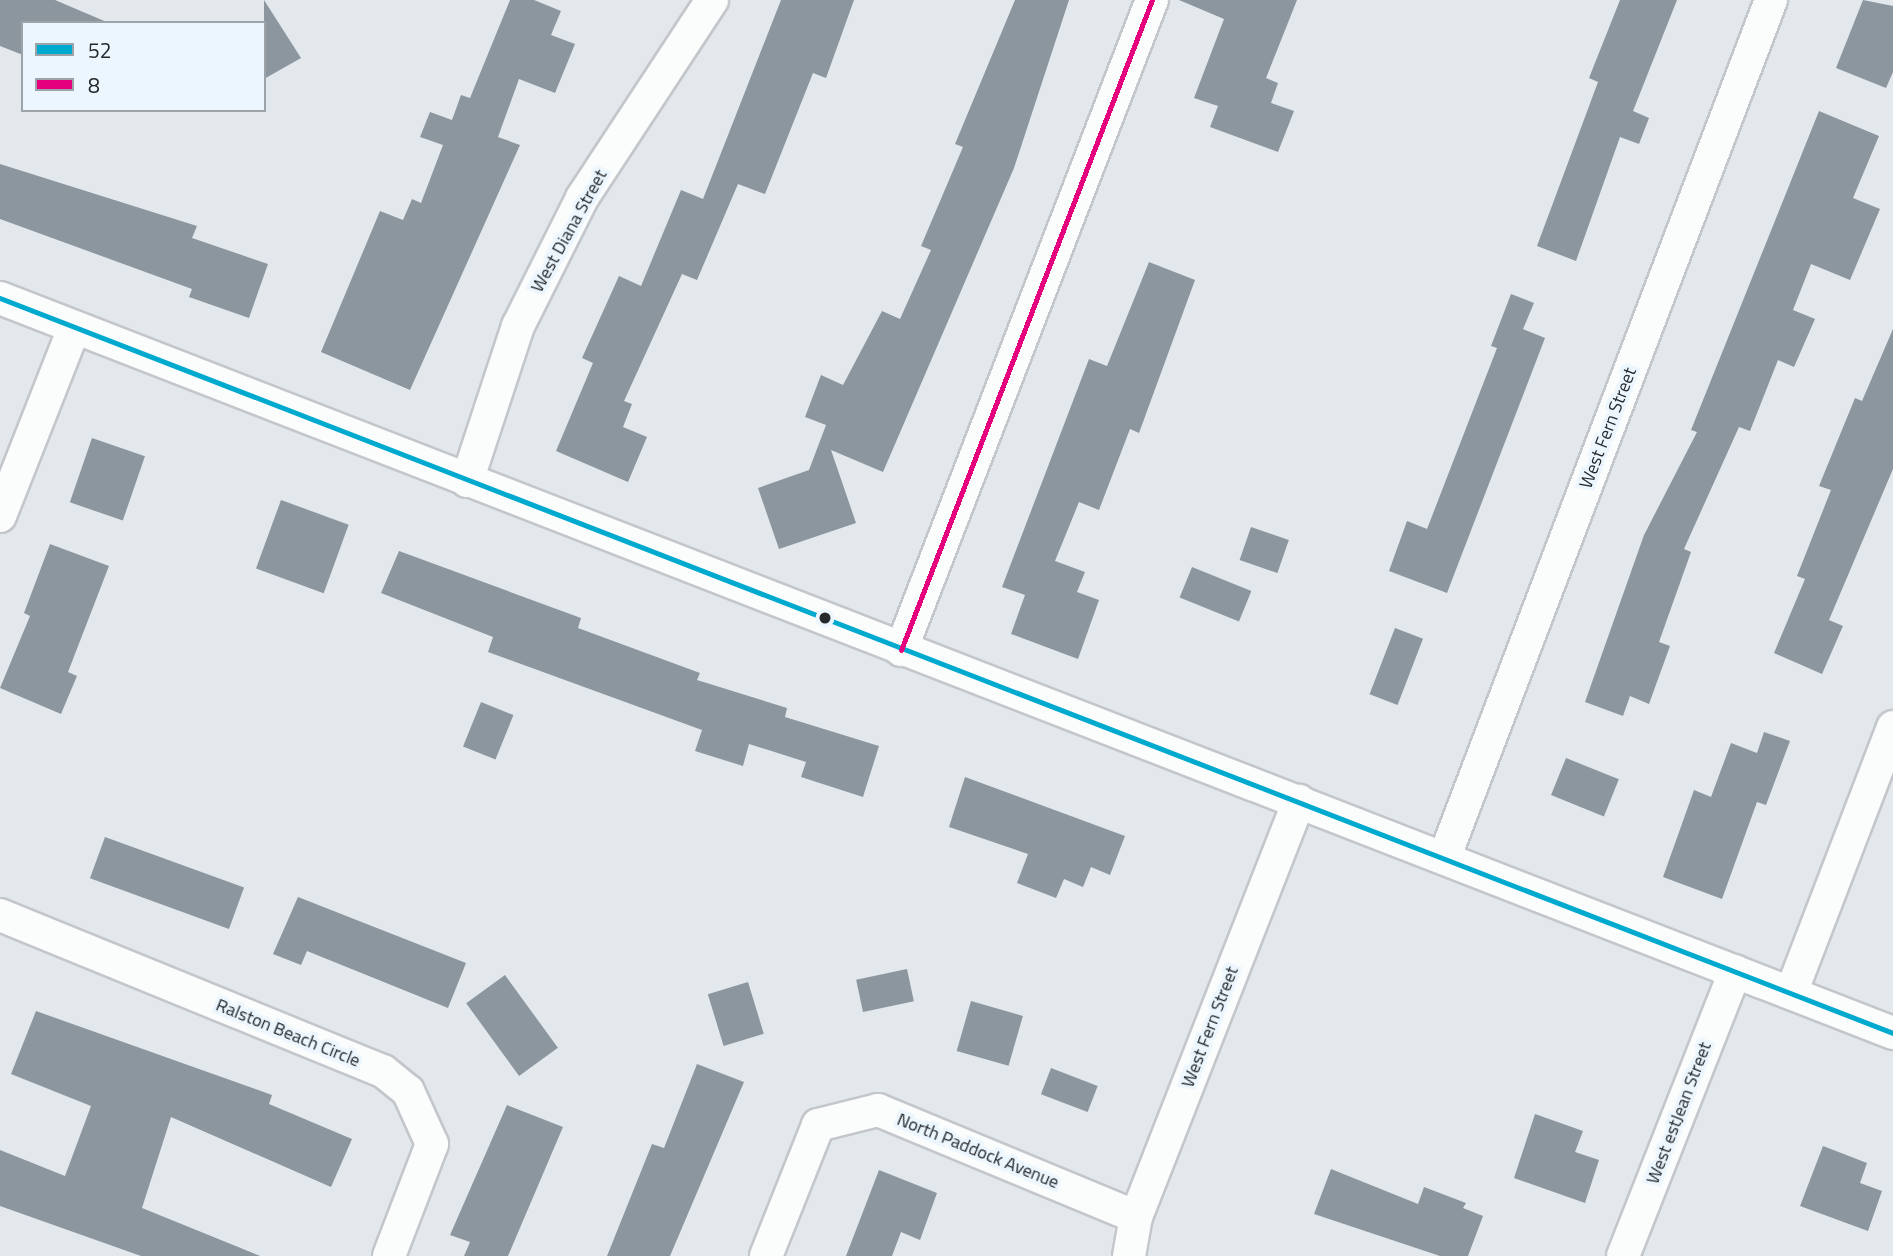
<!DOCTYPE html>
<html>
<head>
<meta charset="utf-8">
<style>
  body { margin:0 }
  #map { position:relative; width:1893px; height:1256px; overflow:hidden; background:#e3e8ed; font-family:"Titillium Web",sans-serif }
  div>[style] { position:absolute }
  .building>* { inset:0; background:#8c969f; transform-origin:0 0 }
  .roads { filter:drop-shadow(2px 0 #c3c6ca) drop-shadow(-2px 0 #c3c6ca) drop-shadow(0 2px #c3c6ca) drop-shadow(0 -2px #c3c6ca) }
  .minor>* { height:32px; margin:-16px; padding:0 16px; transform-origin:16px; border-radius:16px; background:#fbfcfc }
  .bus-1>* { height:5px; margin:-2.5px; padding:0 2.5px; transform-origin:2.5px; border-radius:2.5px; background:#00a9ce }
  .bus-2>* { height:5px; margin:-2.5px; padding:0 2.5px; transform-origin:2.5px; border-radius:2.5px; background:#e5007d }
  .dots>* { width:19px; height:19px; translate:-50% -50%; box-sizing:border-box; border:4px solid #ecf6fe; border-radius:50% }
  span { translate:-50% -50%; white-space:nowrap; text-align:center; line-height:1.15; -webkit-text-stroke:7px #ecf6fe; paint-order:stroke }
  .street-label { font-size:18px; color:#25292c }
  .legend { position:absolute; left:21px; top:21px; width:245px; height:91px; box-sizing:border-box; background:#ecf6fe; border:2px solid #9ca4aa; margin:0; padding:9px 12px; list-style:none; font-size:21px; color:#25292c }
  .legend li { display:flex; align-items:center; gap:14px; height:35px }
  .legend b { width:35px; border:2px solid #9ca4aa }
</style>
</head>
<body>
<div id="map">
  <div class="building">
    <i style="clip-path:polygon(0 0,55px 0,109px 23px,23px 23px,23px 55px,0 46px)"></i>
    <i style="clip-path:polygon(264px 0,301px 58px,264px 79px)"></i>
    <i style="clip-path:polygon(510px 0,534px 0,561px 11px,551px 35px,575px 44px,555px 93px,519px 79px,498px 137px,520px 145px,410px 390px,321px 352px,380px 211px,403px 220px,412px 199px,421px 203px,443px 145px,420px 137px,430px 112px,452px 120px,461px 95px,470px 98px)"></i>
    <i style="clip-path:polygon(781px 0,854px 0,826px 78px,813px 73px,765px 194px,738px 184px,697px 280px,682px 274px,624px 401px,632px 404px,623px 427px,647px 437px,628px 482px,556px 451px,593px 363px,582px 358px,619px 276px,641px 286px,681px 190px,703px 199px)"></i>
    <i style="clip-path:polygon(1015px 0,1069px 0,1014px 168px,883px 472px,831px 450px,856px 523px,779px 549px,758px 488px,809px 470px,826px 425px,805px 417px,821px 375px,843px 385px,882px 311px,900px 319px,931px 250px,921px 246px,963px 147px,955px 144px)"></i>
    <i style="clip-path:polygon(1179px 0,1297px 0,1266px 78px,1278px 83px,1271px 103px,1294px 111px,1278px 152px,1210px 127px,1218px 106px,1194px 98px,1224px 19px)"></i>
    <i style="clip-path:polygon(1620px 0,1677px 0,1633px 111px,1649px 118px,1639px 144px,1620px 137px,1576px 261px,1537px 246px,1598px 82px,1589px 78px)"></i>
    <i style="clip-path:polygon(1863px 0,1893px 6px,1893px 72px,1886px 88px,1836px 68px)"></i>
    <i style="clip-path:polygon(1819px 111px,1879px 136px,1853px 198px,1880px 209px,1850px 280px,1811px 264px,1793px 310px,1815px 319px,1794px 367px,1778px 360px,1750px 431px,1739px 427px,1684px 549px,1691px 552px,1659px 642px,1670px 646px,1649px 704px,1630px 696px,1623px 716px,1585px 702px,1644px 535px,1697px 432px,1691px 430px)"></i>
    <i style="clip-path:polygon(0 164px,197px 226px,192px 238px,268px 264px,249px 318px,189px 297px,192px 289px,0 219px)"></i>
    <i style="clip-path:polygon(1149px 262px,1195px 280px,1139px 433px,1130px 429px,1099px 510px,1079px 502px,1055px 561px,1085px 572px,1077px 592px,1099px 600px,1078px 659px,1011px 634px,1025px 595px,1002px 587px,1089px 359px,1107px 366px)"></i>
    <i style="clip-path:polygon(1511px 294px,1534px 303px,1523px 329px,1545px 338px,1447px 593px,1389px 571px,1407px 521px,1427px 529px,1497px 348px,1491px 346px)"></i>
    <i style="clip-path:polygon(1893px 329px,1893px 469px,1829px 620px,1843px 626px,1822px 674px,1774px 653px,1805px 579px,1797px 576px,1831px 490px,1819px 486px,1855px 398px,1862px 401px)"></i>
    <i style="left:92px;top:438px;width:56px;height:68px;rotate:19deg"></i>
    <i style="left:281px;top:500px;width:72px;height:73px;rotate:20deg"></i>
    <i style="left:1251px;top:527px;width:40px;height:35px;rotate:19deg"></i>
    <i style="clip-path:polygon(50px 544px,109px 566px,68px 672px,77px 676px,61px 714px,0 688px,30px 616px,24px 613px)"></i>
    <i style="clip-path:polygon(399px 551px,581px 618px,578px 628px,700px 673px,697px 680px,787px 708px,785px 717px,879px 746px,863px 797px,801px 777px,806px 762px,749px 744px,743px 766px,695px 751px,702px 730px,488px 652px,493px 637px,381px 593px)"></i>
    <i style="left:1192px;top:567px;width:64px;height:33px;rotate:22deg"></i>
    <i style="left:1395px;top:628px;width:30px;height:71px;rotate:21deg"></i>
    <i style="left:481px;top:702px;width:35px;height:48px;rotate:22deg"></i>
    <i style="clip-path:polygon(1764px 732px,1790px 741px,1766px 805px,1757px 802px,1722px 899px,1663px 877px,1694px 790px,1711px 797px,1731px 743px,1757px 753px)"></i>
    <i style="left:1566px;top:758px;width:57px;height:40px;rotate:22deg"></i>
    <i style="clip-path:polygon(965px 777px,1125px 836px,1110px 875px,1091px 867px,1083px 887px,1064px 879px,1056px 898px,1017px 883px,1028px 854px,949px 827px)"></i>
    <i style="left:105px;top:837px;width:148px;height:44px;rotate:20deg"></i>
    <i style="clip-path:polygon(298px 897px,466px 963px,448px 1008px,307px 951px,301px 965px,273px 954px)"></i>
    <i style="left:907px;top:969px;width:33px;height:52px;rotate:78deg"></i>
    <i style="left:505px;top:975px;width:90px;height:48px;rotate:54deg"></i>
    <i style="left:748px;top:982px;width:54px;height:42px;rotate:73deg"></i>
    <i style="left:971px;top:1001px;width:54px;height:52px;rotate:16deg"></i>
    <i style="clip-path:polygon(36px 1011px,272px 1095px,269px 1104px,352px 1139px,331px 1187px,171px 1117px,142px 1208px,260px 1256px,141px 1256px,0 1206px,0 1150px,65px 1176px,91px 1106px,11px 1074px)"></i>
    <i style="clip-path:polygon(697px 1064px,744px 1082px,670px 1256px,607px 1256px,652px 1144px,664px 1148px)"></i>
    <i style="left:1051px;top:1068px;width:50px;height:28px;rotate:21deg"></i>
    <i style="clip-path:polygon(507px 1105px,563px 1127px,508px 1256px,464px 1256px,470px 1242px,450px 1235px)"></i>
    <i style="clip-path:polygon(1535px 1114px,1583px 1131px,1575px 1152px,1599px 1160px,1585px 1203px,1514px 1178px)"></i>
    <i style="clip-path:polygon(1823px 1146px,1867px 1163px,1860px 1183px,1882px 1191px,1868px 1231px,1800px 1206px)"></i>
    <i style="clip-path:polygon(1331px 1169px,1418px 1204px,1424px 1187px,1466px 1203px,1463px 1208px,1483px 1216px,1468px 1256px,1440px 1256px,1314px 1214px)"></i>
    <i style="clip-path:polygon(879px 1170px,937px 1193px,920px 1240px,901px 1232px,892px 1256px,846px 1256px)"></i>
  </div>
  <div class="roads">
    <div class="minor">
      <i style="left:0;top:298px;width:2031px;rotate:21.22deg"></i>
      <i style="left:467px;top:481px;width:163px;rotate:-71.8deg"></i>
      <i style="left:518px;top:326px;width:143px;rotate:-63.4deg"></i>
      <i style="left:582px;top:198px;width:237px;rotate:-56.7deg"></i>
      <i style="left:0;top:516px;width:202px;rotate:-68.5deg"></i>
      <i style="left:901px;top:650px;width:697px;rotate:-68.89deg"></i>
      <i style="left:1445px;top:856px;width:916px;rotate:-69.15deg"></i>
      <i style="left:0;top:915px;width:414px;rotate:22.2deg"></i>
      <i style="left:383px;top:1071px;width:32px;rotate:39deg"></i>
      <i style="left:408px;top:1091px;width:58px;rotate:65.6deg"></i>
      <i style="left:432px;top:1144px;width:120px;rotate:111deg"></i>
      <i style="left:1791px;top:993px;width:285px;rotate:-69deg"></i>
      <i style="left:766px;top:1256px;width:141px;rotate:-68.3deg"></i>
      <i style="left:818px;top:1125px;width:62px;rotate:-14deg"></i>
      <i style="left:878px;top:1110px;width:279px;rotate:22.5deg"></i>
      <i style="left:1129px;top:1256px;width:40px;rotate:-80deg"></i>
      <i style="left:1136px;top:1217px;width:447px;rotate:-68.6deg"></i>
      <i style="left:1623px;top:1256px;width:306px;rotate:-68.5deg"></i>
    </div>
  </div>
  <div class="bus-1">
    <i style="left:0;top:298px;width:2031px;rotate:21.22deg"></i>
  </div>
  <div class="bus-2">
    <i style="left:901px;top:650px;width:697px;rotate:-68.89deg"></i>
  </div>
  <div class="dots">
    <i style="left:825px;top:618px;background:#25292c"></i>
  </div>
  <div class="street-label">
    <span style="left:569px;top:231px;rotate:-61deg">West Diana Street</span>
    <span style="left:1608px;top:428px;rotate:-69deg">West Fern Street</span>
    <span style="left:1210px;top:1027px;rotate:-69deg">West Fern Street</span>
    <span style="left:288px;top:1033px;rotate:22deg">Ralston Beach Circle</span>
    <span style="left:1679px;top:1113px;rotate:-69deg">West estJean Street</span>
    <span style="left:978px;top:1151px;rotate:22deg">North Paddock Avenue</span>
  </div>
  <ul class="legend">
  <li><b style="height:9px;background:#00a9ce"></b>52</li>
  <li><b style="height:9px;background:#e5007d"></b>8</li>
  </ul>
</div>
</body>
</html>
